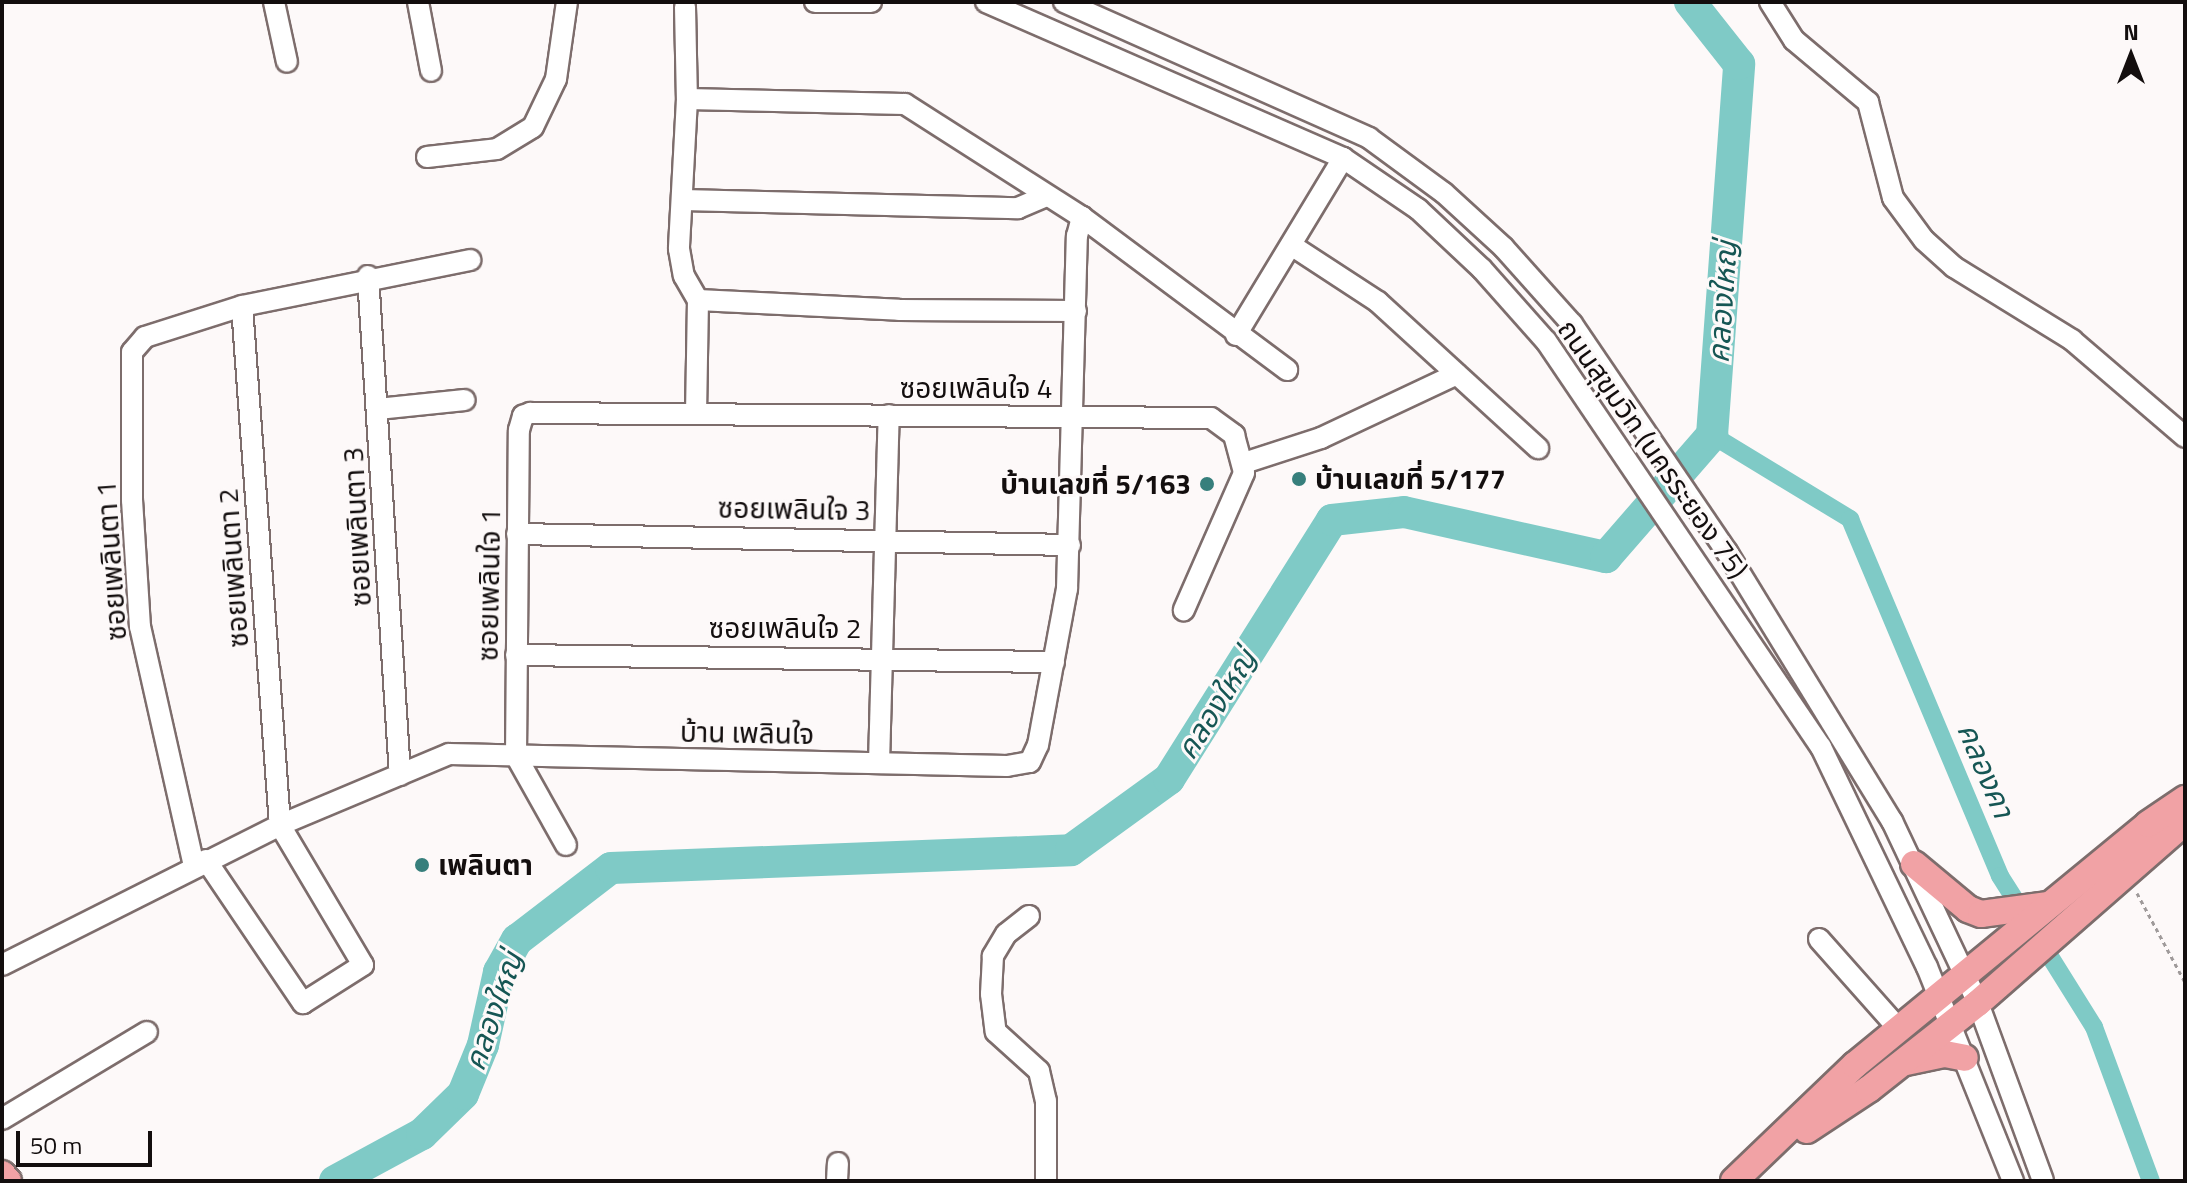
<!DOCTYPE html>
<html>
<head>
<meta charset="utf-8">
<style>
  body { margin:0 }
  #map { position:relative; width:2187px; height:1183px; overflow:hidden; background:#fdf9f9; font-family:"Titillium Web","Noto Sans Thai",sans-serif }
  div>[style] { position:absolute }
  .canal>* { height:18px; margin:-9px; padding:0 9px; transform-origin:9px; border-radius:9px; background:#7fcac6 }
  .river>* { height:32px; margin:-16px; padding:0 16px; transform-origin:16px; border-radius:16px; background:#7fcac6 }
  .path>* { height:3px; margin-top:-1.5px; transform-origin:0; background:repeating-linear-gradient(90deg,#9f9a9a 0 4px,transparent 0 8px) }
  .roads { filter:drop-shadow(2px 0 #7d6d6c) drop-shadow(-2px 0 #7d6d6c) drop-shadow(0 2px #7d6d6c) drop-shadow(0 -2px #7d6d6c) }
  .minor>* { height:20px; margin:-10px; padding:0 10px; transform-origin:10px; border-radius:10px; background:#fff }
  .major>* { height:26px; margin:-13px; padding:0 13px; transform-origin:13px; border-radius:13px; background:#f1a2a5 }
  .dots>* { width:22px; height:22px; translate:-50% -50%; box-sizing:border-box; border:4px solid #fdf9f9; border-radius:50% }
  span { translate:-50% -50%; white-space:nowrap; text-align:center; line-height:1.15; -webkit-text-stroke:6px #fdf9f9; paint-order:stroke }
  .street-label { font-size:28px; color:#130e0e }
  .poi-label { font-size:28px; color:#130e0e; font-weight:700 }
  .left { translate:0 -50%; text-align:left }
  .right { translate:-100% -50%; text-align:right }
  .water-label { font-size:30px; color:#165654; font-style:italic }
  .frame { position:absolute; inset:0; border:4px solid #130e0e; pointer-events:none }
  .north { position:absolute; left:2091px; top:16px; width:80px; height:80px; -webkit-text-stroke:6px #fdf9f9; paint-order:stroke; rotate:0deg; font-size:22px; font-weight:700; line-height:32px; text-align:center; color:#130e0e }
  .north::after { content:''; display:block; margin:auto; width:28px; height:36px; background:#130e0e; clip-path:polygon(50% 0,100% 100%,50% 72%,0 100%) }
  .scale { position:absolute; left:16px; top:1131px; width:136px; height:36px; box-sizing:border-box; border:4px solid #130e0e; border-top:0; padding-left:10px; font-size:24px; line-height:28px; white-space:nowrap; color:#130e0e; -webkit-text-stroke:6px #fdf9f9; paint-order:stroke }
</style>
</head>
<body>
<div id="map">
  <div class="canal">
    <i style="left:1712px;top:435px;width:162px;rotate:31.3deg"></i>
    <i style="left:1850px;top:519px;width:387px;rotate:67.2deg"></i>
    <i style="left:2000px;top:876px;width:49px;rotate:57.6deg"></i>
    <i style="left:2039px;top:939px;width:104px;rotate:58deg"></i>
    <i style="left:2094px;top:1027px;width:164px;rotate:69.7deg"></i>
  </div>
  <div class="river">
    <i style="left:335px;top:1181px;width:99px;rotate:-28.4deg"></i>
    <i style="left:422px;top:1134px;width:57px;rotate:-44.3deg"></i>
    <i style="left:463px;top:1094px;width:53px;rotate:-67.8deg"></i>
    <i style="left:483px;top:1045px;width:75px;rotate:-77.6deg"></i>
    <i style="left:499px;top:972px;width:37px;rotate:-61deg"></i>
    <i style="left:517px;top:940px;width:118px;rotate:-37.5deg"></i>
    <i style="left:611px;top:868px;width:460px;rotate:-2.2deg"></i>
    <i style="left:1071px;top:850px;width:121px;rotate:-35.9deg"></i>
    <i style="left:1169px;top:779px;width:306px;rotate:-57.8deg"></i>
    <i style="left:1332px;top:520px;width:72px;rotate:-6.3deg"></i>
    <i style="left:1404px;top:512px;width:207px;rotate:12.6deg"></i>
    <i style="left:1606px;top:557px;width:162px;rotate:-49deg"></i>
    <i style="left:1712px;top:435px;width:372px;rotate:-85.8deg"></i>
    <i style="left:1739px;top:64px;width:79px;rotate:-128.3deg"></i>
  </div>
  <div class="path">
    <i style="left:2137px;top:893px;width:101px;rotate:61.7deg"></i>
  </div>
  <div class="roads">
    <div class="minor">
      <i style="left:274px;top:2px;width:61px;rotate:77.8deg"></i>
      <i style="left:418px;top:2px;width:70px;rotate:79.3deg"></i>
      <i style="left:815px;top:2px;width:56px"></i>
      <i style="left:986px;top:2px;width:390px;rotate:23.6deg"></i>
      <i style="left:1343px;top:158px;width:91px;rotate:34.2deg"></i>
      <i style="left:1418px;top:209px;width:88px;rotate:43.2deg"></i>
      <i style="left:1482px;top:269px;width:96px;rotate:48.4deg"></i>
      <i style="left:1546px;top:341px;width:490px;rotate:55.9deg"></i>
      <i style="left:1821px;top:747px;width:244px;rotate:64.3deg"></i>
      <i style="left:1927px;top:967px;width:231px;rotate:68.1deg"></i>
      <i style="left:1064px;top:2px;width:334px;rotate:24deg"></i>
      <i style="left:1369px;top:138px;width:93px;rotate:36.3deg"></i>
      <i style="left:1444px;top:193px;width:81px;rotate:42.5deg"></i>
      <i style="left:1504px;top:248px;width:102px;rotate:48.2deg"></i>
      <i style="left:1572px;top:324px;width:276px;rotate:55.8deg"></i>
      <i style="left:1727px;top:552px;width:316px;rotate:58.5deg"></i>
      <i style="left:1892px;top:821px;width:201px;rotate:64.7deg"></i>
      <i style="left:1978px;top:1003px;width:189px;rotate:69.9deg"></i>
      <i style="left:1770px;top:2px;width:45px;rotate:57.7deg"></i>
      <i style="left:1794px;top:40px;width:97px;rotate:40deg"></i>
      <i style="left:1868px;top:102px;width:99px;rotate:75.4deg"></i>
      <i style="left:1893px;top:198px;width:52px;rotate:53.6deg"></i>
      <i style="left:1924px;top:240px;width:40px;rotate:42deg"></i>
      <i style="left:1954px;top:267px;width:139px;rotate:31.7deg"></i>
      <i style="left:2072px;top:340px;width:149px;rotate:40.6deg"></i>
      <i style="left:685px;top:7px;width:92px;rotate:88.8deg"></i>
      <i style="left:687px;top:99px;width:150px;rotate:93.1deg"></i>
      <i style="left:679px;top:249px;width:27px;rotate:80deg"></i>
      <i style="left:684px;top:276px;width:28px;rotate:60deg"></i>
      <i style="left:698px;top:300px;width:114px;rotate:91deg"></i>
      <i style="left:687px;top:99px;width:218px;rotate:1.3deg"></i>
      <i style="left:905px;top:104px;width:210px;rotate:32.6deg"></i>
      <i style="left:1082px;top:217px;width:256px;rotate:36.7deg"></i>
      <i style="left:427px;top:157px;width:70px;rotate:-6.5deg"></i>
      <i style="left:497px;top:149px;width:42px;rotate:-31.4deg"></i>
      <i style="left:533px;top:127px;width:53px;rotate:-64.4deg"></i>
      <i style="left:556px;top:79px;width:78px;rotate:-81.9deg"></i>
      <i style="left:683px;top:200px;width:335px;rotate:1.4deg"></i>
      <i style="left:1018px;top:208px;width:30px;rotate:-23deg"></i>
      <i style="left:1291px;top:245px;width:104px;rotate:33.2deg"></i>
      <i style="left:1378px;top:302px;width:217px;rotate:42.4deg"></i>
      <i style="left:368px;top:276px;width:500px;rotate:86.33deg"></i>
      <i style="left:698px;top:300px;width:201px;rotate:2.8deg"></i>
      <i style="left:899px;top:310px;width:177px;rotate:0.3deg"></i>
      <i style="left:1236px;top:335px;width:207px;rotate:-58.8deg"></i>
      <i style="left:378px;top:409px;width:87px;rotate:-5.9deg"></i>
      <i style="left:1244px;top:463px;width:81px;rotate:-18deg"></i>
      <i style="left:1321px;top:438px;width:150px;rotate:-25.2deg"></i>
      <i style="left:517px;top:534px;width:553px;rotate:1.14deg"></i>
      <i style="left:516px;top:655px;width:538px;rotate:0.75deg"></i>
      <i style="left:879px;top:763px;width:348px;rotate:-88.4deg"></i>
      <i style="left:566px;top:845px;width:102px;rotate:-119.3deg"></i>
      <i style="left:516px;top:756px;width:326px;rotate:-89.5deg"></i>
      <i style="left:519px;top:430px;width:15px;rotate:-74deg"></i>
      <i style="left:523px;top:416px;width:8px;rotate:-23deg"></i>
      <i style="left:530px;top:413px;width:681px;rotate:0.42deg"></i>
      <i style="left:1211px;top:418px;width:29px;rotate:36deg"></i>
      <i style="left:1234px;top:435px;width:39px;rotate:75deg"></i>
      <i style="left:1244px;top:473px;width:150px;rotate:113.7deg"></i>
      <i style="left:206px;top:860px;width:173px;rotate:55.9deg"></i>
      <i style="left:303px;top:1003px;width:71px;rotate:-32.3deg"></i>
      <i style="left:363px;top:965px;width:163px;rotate:-120.7deg"></i>
      <i style="left:280px;top:825px;width:520px;rotate:-94.19deg"></i>
      <i style="left:194px;top:866px;width:245px;rotate:-102.7deg"></i>
      <i style="left:140px;top:627px;width:127px;rotate:-93.6deg"></i>
      <i style="left:132px;top:500px;width:148px;rotate:-90deg"></i>
      <i style="left:132px;top:352px;width:20px;rotate:-49deg"></i>
      <i style="left:145px;top:337px;width:102px;rotate:-17.7deg"></i>
      <i style="left:242px;top:306px;width:233px;rotate:-11.4deg"></i>
      <i style="left:1029px;top:916px;width:29px;rotate:142deg"></i>
      <i style="left:1006px;top:934px;width:26px;rotate:121deg"></i>
      <i style="left:993px;top:956px;width:38px;rotate:93deg"></i>
      <i style="left:991px;top:994px;width:38px;rotate:83deg"></i>
      <i style="left:996px;top:1032px;width:58px;rotate:42.2deg"></i>
      <i style="left:1039px;top:1071px;width:31px;rotate:77deg"></i>
      <i style="left:1046px;top:1101px;width:80px;rotate:90deg"></i>
      <i style="left:1819px;top:939px;width:120px;rotate:48.4deg"></i>
      <i style="left:2px;top:965px;width:311px;rotate:-26.7deg"></i>
      <i style="left:280px;top:825px;width:183px;rotate:-22.8deg"></i>
      <i style="left:449px;top:754px;width:558px;rotate:1.23deg"></i>
      <i style="left:1007px;top:766px;width:23px;rotate:-10deg"></i>
      <i style="left:1030px;top:762px;width:19px;rotate:-65deg"></i>
      <i style="left:1038px;top:745px;width:159px;rotate:-79.5deg"></i>
      <i style="left:1067px;top:589px;width:353px;rotate:-88.4deg"></i>
      <i style="left:1077px;top:236px;width:20px;rotate:-75deg"></i>
      <i style="left:2px;top:1119px;width:169px;rotate:-31deg"></i>
      <i style="left:837px;top:1181px;width:18px;rotate:-87deg"></i>
    </div>
    <div class="major">
      <i style="left:1914px;top:864px;width:70px;rotate:39.8deg"></i>
      <i style="left:1968px;top:909px;width:14px;rotate:21deg"></i>
      <i style="left:1981px;top:914px;width:68px;rotate:-7.7deg"></i>
      <i style="left:1906px;top:1062px;width:40px;rotate:-12deg"></i>
      <i style="left:1945px;top:1054px;width:20px;rotate:11deg"></i>
      <i style="left:1807px;top:1130px;width:74px;rotate:-33.5deg"></i>
      <i style="left:1869px;top:1089px;width:139px;rotate:-38.3deg"></i>
      <i style="left:1978px;top:1003px;width:275px;rotate:-41.2deg"></i>
      <i style="left:2px;top:1174px;width:9px;rotate:49deg"></i>
      <i style="left:1734px;top:1181px;width:168px;rotate:-43.8deg"></i>
      <i style="left:1855px;top:1065px;width:379px;rotate:-39.4deg"></i>
      <i style="left:2148px;top:824px;width:45px;rotate:-34deg"></i>
    </div>
  </div>
  <div class="dots">
    <i style="left:1299px;top:479px;background:#377f7c"></i>
    <i style="left:1207px;top:484px;background:#377f7c"></i>
    <i style="left:422px;top:865px;background:#377f7c"></i>
  </div>
  <div class="street-label">
    <span style="left:976px;top:388px">ซอยเพลินใจ 4</span>
    <span style="left:1653px;top:449px;rotate:55deg">ถนนสุขุมวิท (นครระยอง 75)</span>
    <span style="left:794px;top:509px;rotate:1deg">ซอยเพลินใจ 3</span>
    <span style="left:357px;top:527px;rotate:-93deg">ซอยเพลินตา 3</span>
    <span style="left:111px;top:561px;rotate:-94deg">ซอยเพลินตา 1</span>
    <span style="left:233px;top:568px;rotate:-94deg">ซอยเพลินตา 2</span>
    <span style="left:489px;top:585px;rotate:-89deg">ซอยเพลินใจ 1</span>
    <span style="left:785px;top:628px">ซอยเพลินใจ 2</span>
    <span style="left:747px;top:733px;rotate:1deg">บ้าน เพลินใจ</span>
  </div>
  <div class="poi-label">
    <span class="left" style="left:1315px;top:479px">บ้านเลขที่ 5/177</span>
    <span class="right" style="left:1191px;top:484px">บ้านเลขที่ 5/163</span>
    <span class="left" style="left:438px;top:865px">เพลินตา</span>
  </div>
  <div class="water-label">
    <span style="left:1722px;top:302px;rotate:-86deg">คลองใหญ่</span>
    <span style="left:1216px;top:704px;rotate:-58deg">คลองใหญ่</span>
    <span style="left:1986px;top:770px;rotate:67deg">คลองคา</span>
    <span style="left:493px;top:1011px;rotate:-71deg">คลองใหญ่</span>
  </div>
  <div class="frame"></div>
  <div class="north">N</div>
  <div class="scale">50 m</div>
</div>
</body>
</html>
